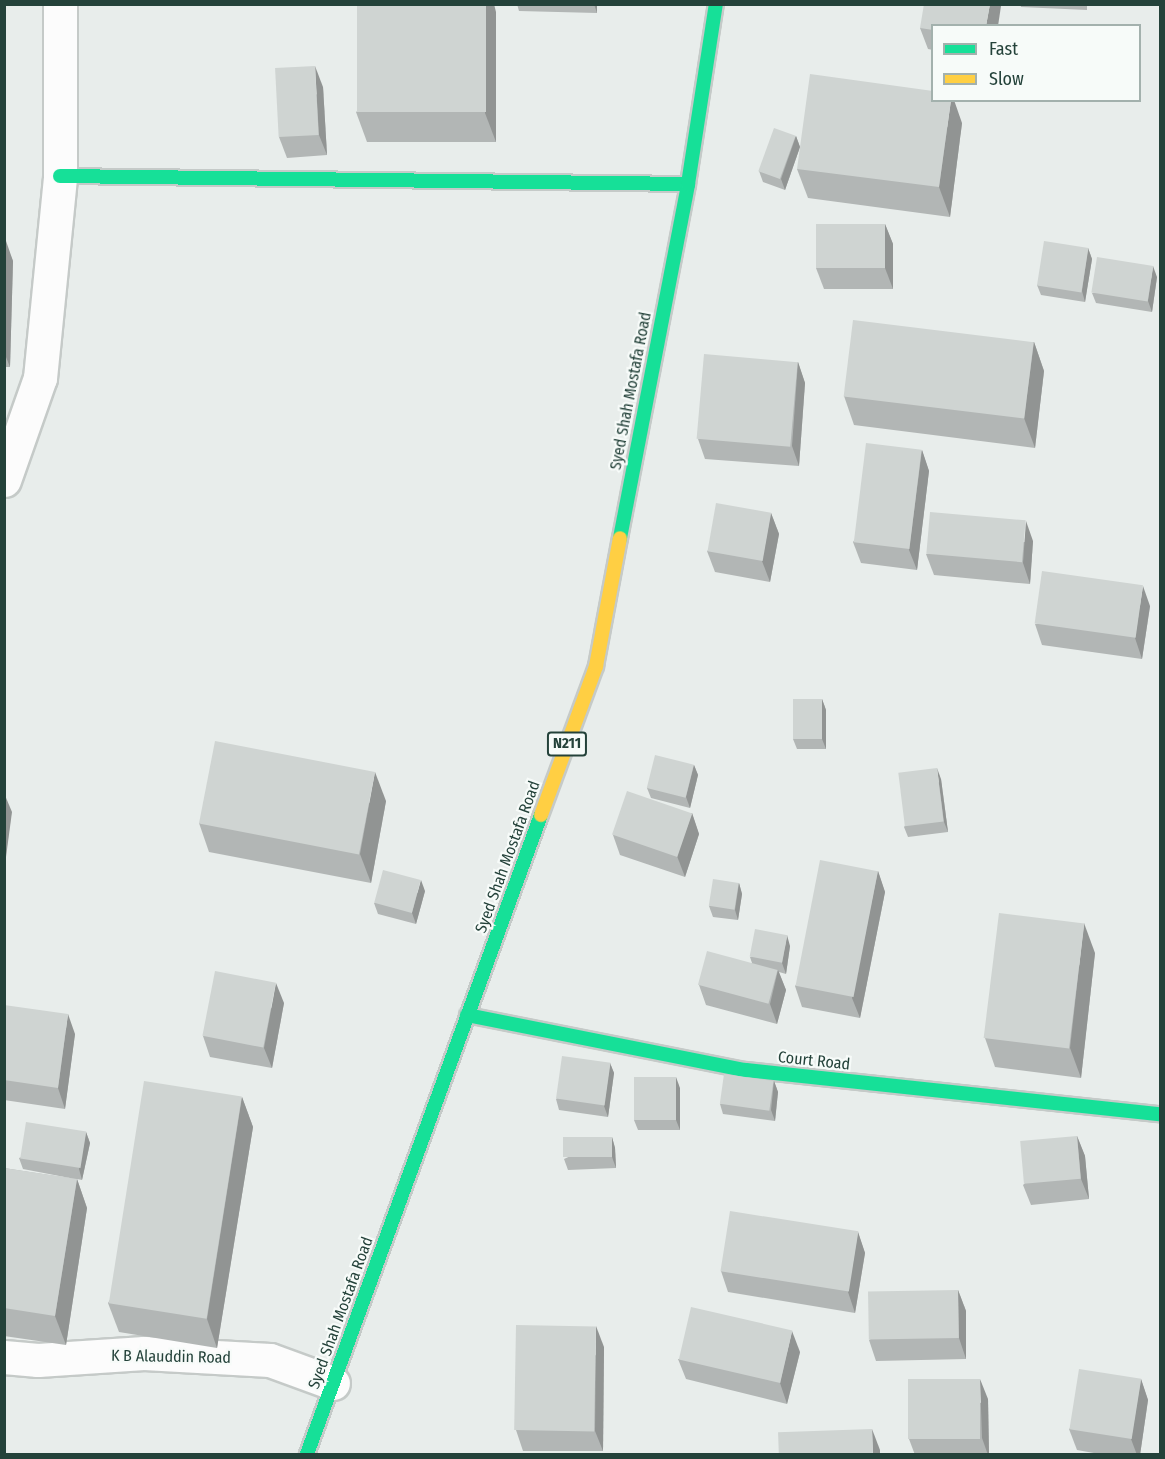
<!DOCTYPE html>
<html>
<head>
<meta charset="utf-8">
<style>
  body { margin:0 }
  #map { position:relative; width:1165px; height:1459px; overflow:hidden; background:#e8edeb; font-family:"Fira Sans Condensed",sans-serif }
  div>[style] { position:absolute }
  .roads { filter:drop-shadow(2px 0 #c5cac8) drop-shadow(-2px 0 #c5cac8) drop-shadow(0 2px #c5cac8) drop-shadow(0 -2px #c5cac8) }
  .street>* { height:33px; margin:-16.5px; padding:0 16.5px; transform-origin:16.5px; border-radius:16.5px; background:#fcfcfc }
  .fast>* { height:14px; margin:-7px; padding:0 7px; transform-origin:7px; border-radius:7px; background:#16e098 }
  .slow>* { height:14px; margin:-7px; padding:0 7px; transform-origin:7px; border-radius:7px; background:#ffcf43 }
  .wall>* { inset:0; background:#b2b6b5 }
  .shaded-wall>* { inset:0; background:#919493 }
  .building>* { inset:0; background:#cfd4d2; transform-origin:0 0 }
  span { translate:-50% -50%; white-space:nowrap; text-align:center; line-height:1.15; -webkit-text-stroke:4.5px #f7fbf9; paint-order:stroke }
  .shield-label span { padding:2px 4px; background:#f7fbf9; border:2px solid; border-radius:4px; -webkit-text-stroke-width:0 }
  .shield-label { font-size:15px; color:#24423a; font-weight:700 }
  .street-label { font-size:16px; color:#24423a }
  .frame { position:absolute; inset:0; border:6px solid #24423a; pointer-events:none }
  .legend { position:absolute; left:931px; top:24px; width:210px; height:78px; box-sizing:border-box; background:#f7fbf9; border:2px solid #a3b1ad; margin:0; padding:8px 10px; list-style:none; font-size:18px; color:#24423a }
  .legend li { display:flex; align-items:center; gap:12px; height:30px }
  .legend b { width:30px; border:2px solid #a3b1ad }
</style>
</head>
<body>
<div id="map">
  <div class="roads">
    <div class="street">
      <i style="left:4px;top:480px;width:108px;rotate:-70.6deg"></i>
      <i style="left:40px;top:378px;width:203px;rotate:-84.3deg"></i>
      <i style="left:60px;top:176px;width:172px;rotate:-90deg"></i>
      <i style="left:4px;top:1357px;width:34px;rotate:5deg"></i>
      <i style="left:38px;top:1360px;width:106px;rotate:-3.8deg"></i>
      <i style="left:144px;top:1353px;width:126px;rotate:3.2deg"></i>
      <i style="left:270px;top:1360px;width:67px;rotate:20.1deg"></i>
    </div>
    <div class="fast">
      <i style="left:60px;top:176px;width:628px;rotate:0.73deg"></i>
      <i style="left:620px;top:538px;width:360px;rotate:-79.1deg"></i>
      <i style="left:688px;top:184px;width:182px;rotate:-81.2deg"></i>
      <i style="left:467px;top:1015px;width:284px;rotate:11.2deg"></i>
      <i style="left:746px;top:1070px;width:416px;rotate:6.1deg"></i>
      <i style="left:307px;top:1454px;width:680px;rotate:-69.89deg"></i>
    </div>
    <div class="slow">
      <i style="left:541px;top:815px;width:159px;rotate:-69.7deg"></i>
      <i style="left:596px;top:666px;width:130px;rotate:-79.4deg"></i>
    </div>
  </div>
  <div class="wall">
    <i style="clip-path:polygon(517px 4px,597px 4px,597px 13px,519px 11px)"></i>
    <i style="clip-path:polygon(1020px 4px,1087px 4px,1087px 10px,1021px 7px)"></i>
    <i style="clip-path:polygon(1001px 6px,933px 26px,933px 50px,928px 49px,920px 28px)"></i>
    <i style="clip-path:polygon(496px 12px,496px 142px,367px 142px,356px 112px)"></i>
    <i style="clip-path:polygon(323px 87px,327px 155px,287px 158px,279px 137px)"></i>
    <i style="clip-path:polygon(962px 123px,950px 217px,808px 198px,797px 169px)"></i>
    <i style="clip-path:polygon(796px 136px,800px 147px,785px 190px,763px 182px,759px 171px)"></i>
    <i style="clip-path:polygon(885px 224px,893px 244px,893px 289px,824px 289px,816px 268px)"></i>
    <i style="clip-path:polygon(4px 241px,13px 261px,10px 367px,4px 367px)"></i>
    <i style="clip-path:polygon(1088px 248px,1092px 259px,1085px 302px,1041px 295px,1037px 285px)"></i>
    <i style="clip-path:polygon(1157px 277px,1152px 312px,1096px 303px,1092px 293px)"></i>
    <i style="clip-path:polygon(1034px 342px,1044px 371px,1035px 448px,854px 425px,844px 396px)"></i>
    <i style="clip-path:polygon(798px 362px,805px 383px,799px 466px,705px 459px,698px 439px)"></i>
    <i style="clip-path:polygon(922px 450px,929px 471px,917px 570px,861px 563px,853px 542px)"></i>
    <i style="clip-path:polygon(771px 513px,779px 534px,770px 582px,715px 572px,707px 551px)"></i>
    <i style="clip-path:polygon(1033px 541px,1030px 584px,934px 575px,926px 554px)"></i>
    <i style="clip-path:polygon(1150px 606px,1142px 659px,1042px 645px,1035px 624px)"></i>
    <i style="clip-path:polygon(822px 699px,826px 710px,826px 749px,797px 749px,793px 739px)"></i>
    <i style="clip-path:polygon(694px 765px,698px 775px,690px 808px,651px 798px,647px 788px)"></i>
    <i style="clip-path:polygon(941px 779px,948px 832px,908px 837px,904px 827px)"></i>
    <i style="clip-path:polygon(386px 801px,371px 883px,209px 852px,199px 823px)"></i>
    <i style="clip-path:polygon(692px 813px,699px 834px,685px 877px,620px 855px,613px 835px)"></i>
    <i style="clip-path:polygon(878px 871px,885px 892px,860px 1018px,802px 1007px,795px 986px)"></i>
    <i style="clip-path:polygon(739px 883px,742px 894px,738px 920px,713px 917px,709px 906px)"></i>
    <i style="clip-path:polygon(425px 891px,416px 924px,378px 914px,374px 903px)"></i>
    <i style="clip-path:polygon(790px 946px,786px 974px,779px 972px,786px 990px,777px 1024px,706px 1005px,699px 985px,752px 963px,750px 957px)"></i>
    <i style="clip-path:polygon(1095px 953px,1081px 1078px,995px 1067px,985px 1038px)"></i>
    <i style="clip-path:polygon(284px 1003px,272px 1068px,210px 1057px,203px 1036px)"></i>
    <i style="clip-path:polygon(4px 1005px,75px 1034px,65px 1109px,4px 1100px)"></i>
    <i style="clip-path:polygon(610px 1063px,614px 1073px,608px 1117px,559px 1110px,556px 1099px)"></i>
    <i style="clip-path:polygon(774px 1081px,778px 1092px,775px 1121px,723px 1114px,720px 1104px)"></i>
    <i style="clip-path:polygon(680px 1088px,680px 1130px,638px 1130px,634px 1120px)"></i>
    <i style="clip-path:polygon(242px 1097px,253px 1127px,217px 1348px,119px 1332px,108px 1303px)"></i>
    <i style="clip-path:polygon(86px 1132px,90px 1143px,82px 1180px,77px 1179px,87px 1208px,66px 1345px,4px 1336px,4px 1168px,75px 1179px,23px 1169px,19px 1158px)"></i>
    <i style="clip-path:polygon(1077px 1136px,1085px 1156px,1089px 1199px,1031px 1205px,1023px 1185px)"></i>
    <i style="clip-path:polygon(612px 1137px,615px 1148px,616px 1168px,568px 1170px,564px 1159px)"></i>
    <i style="clip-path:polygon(858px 1232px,865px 1253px,855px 1313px,728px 1292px,721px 1271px)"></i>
    <i style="clip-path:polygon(958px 1290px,966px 1311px,966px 1359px,876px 1361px,869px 1340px)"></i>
    <i style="clip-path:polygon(604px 1347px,603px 1451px,523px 1451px,516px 1430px)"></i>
    <i style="clip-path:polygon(800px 1352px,787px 1404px,686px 1379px,678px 1359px)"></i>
    <i style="clip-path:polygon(1141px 1379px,1148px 1400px,1140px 1455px,1105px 1455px,1077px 1450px,1069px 1429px)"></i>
    <i style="clip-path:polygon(988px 1399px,989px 1455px,915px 1455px,909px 1439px)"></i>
  </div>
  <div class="shaded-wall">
    <i style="clip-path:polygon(486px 4px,494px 4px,496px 12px,496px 142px,485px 113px)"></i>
    <i style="clip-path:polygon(594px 4px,597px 4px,597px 13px)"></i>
    <i style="clip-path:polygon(990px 4px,1000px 4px,1001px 6px,998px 26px,986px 26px)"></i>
    <i style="clip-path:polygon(315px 66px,323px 87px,327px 155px,319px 135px)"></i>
    <i style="clip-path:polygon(951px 100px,954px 100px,962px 123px,950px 217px,939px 187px)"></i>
    <i style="clip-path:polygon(796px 136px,800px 147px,785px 190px,781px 179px)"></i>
    <i style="clip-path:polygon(885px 224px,893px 244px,893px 289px,885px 268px)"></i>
    <i style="clip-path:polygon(6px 241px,13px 261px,10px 367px,4px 352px)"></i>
    <i style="clip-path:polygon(1088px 248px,1092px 259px,1085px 302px,1082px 291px)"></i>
    <i style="clip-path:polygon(1153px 266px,1157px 277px,1152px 312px,1148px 301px)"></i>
    <i style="clip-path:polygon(1034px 342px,1044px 371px,1035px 448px,1024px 418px)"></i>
    <i style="clip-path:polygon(798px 362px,805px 383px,799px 466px,792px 446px)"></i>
    <i style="clip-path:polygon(922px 450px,929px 471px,917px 570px,909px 550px)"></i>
    <i style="clip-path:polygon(771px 513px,779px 534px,770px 582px,762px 561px)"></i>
    <i style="clip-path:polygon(1026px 521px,1033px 541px,1030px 584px,1023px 563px)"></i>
    <i style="clip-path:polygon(1143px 586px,1150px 606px,1142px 659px,1135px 638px)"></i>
    <i style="clip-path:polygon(822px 699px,826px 710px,826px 749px,822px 739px)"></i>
    <i style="clip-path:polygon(694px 765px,698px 775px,690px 808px,686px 797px)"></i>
    <i style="clip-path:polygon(937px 768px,941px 779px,948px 832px,944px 822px)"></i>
    <i style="clip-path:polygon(375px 772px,386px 801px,371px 883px,360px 854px)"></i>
    <i style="clip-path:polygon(4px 793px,12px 812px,4px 872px)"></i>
    <i style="clip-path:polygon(692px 813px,699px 834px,685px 877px,677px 856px)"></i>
    <i style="clip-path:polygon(878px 871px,885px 892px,860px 1018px,852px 998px)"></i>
    <i style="clip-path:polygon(421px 880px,425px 891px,416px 924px,412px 913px)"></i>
    <i style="clip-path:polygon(739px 883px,742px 894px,738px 920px,735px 910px)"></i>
    <i style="clip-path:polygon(1084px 923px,1095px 953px,1081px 1078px,1070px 1048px)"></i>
    <i style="clip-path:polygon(787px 935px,790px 946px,786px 974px,782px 963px)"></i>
    <i style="clip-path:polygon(778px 970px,786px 990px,777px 1024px,770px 1004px)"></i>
    <i style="clip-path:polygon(276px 983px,284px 1003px,272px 1068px,264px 1048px)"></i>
    <i style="clip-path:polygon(68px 1014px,75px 1034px,65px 1109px,58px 1088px)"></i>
    <i style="clip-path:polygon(610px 1063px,614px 1073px,608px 1117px,604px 1106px)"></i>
    <i style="clip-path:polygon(676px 1077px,680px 1088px,680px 1130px,676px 1120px)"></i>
    <i style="clip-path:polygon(774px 1081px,778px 1092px,775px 1121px,771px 1110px)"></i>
    <i style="clip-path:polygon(242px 1097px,253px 1127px,217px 1348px,207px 1319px)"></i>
    <i style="clip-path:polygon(86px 1132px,90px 1143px,82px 1180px,79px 1169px)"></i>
    <i style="clip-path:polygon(1077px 1136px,1085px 1156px,1089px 1199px,1081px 1179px)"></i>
    <i style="clip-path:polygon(612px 1137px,615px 1148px,616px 1168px,612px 1157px)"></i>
    <i style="clip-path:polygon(77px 1179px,87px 1208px,66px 1345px,55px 1316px)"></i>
    <i style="clip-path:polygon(858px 1232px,865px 1253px,855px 1313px,848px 1292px)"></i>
    <i style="clip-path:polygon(958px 1290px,966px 1311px,966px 1359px,959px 1338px)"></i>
    <i style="clip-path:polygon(596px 1326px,604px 1347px,603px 1451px,595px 1431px)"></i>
    <i style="clip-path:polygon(792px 1331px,800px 1352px,787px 1404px,780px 1383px)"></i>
    <i style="clip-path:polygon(980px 1379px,988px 1399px,989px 1455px,988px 1455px,982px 1438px)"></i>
    <i style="clip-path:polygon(1141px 1379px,1148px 1400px,1140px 1455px,1137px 1455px,1131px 1439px)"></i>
    <i style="clip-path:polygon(872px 1429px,880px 1450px,880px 1455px,873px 1455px)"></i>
  </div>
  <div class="building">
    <i style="left:357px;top:4px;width:129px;height:108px"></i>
    <i style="clip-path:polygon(924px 4px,990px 4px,986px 26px,933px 26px,933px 30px,920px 28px)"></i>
    <i style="left:315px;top:66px;width:69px;height:40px;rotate:87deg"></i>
    <i style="clip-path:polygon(810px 74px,933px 91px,933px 100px,951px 100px,939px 187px,797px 169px)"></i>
    <i style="left:774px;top:128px;width:23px;height:46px;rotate:20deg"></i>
    <i style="left:816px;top:224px;width:69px;height:44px"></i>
    <i style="clip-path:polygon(4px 241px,6px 241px,4px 277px)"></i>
    <i style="left:1044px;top:241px;width:45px;height:45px;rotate:9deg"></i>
    <i style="left:1097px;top:257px;width:57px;height:36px;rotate:9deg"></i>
    <i style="left:853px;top:320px;width:182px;height:77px;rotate:7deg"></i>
    <i style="left:704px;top:354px;width:94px;height:85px;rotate:5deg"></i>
    <i style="left:866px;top:443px;width:56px;height:100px;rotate:7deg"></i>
    <i style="left:716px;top:503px;width:56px;height:49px;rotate:10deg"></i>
    <i style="left:930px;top:512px;width:96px;height:42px;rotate:5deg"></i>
    <i style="left:1042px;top:571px;width:102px;height:53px;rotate:8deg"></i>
    <i style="left:793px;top:699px;width:29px;height:40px"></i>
    <i style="left:215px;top:741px;width:163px;height:84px;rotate:11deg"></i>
    <i style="left:655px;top:755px;width:40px;height:34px;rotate:14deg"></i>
    <i style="left:937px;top:768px;width:54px;height:39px;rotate:83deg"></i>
    <i style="left:627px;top:791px;width:69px;height:46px;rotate:19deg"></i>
    <i style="left:820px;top:860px;width:59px;height:128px;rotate:11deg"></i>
    <i style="left:383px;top:870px;width:39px;height:34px;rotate:15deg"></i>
    <i style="left:713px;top:879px;width:26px;height:27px;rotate:9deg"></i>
    <i style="left:999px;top:913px;width:86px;height:126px;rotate:7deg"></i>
    <i style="left:755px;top:929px;width:33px;height:28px;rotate:11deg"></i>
    <i style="left:707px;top:951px;width:73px;height:35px;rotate:15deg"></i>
    <i style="left:215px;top:971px;width:62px;height:66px;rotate:11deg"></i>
    <i style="clip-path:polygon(4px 1005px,68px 1014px,58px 1088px,4px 1080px)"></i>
    <i style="clip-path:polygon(1161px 1020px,1161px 1061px,1159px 1061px)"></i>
    <i style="left:562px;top:1056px;width:49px;height:43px;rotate:8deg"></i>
    <i style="left:724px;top:1074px;width:50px;height:30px;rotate:8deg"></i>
    <i style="left:634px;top:1077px;width:42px;height:43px"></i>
    <i style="left:144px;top:1081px;width:99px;height:225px;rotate:9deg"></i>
    <i style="left:26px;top:1122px;width:61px;height:37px;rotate:9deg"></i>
    <i style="left:1077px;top:1136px;width:43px;height:57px;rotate:85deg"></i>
    <i style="left:612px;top:1137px;width:20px;height:49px;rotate:90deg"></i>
    <i style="clip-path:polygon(4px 1168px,77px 1179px,55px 1316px,4px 1308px)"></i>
    <i style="left:730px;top:1211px;width:130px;height:61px;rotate:9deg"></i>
    <i style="left:958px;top:1290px;width:48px;height:90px;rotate:89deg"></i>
    <i style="left:691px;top:1307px;width:104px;height:54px;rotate:13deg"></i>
    <i style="left:516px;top:1325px;width:80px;height:105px;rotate:1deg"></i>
    <i style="left:1079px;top:1369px;width:63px;height:61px;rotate:9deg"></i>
    <i style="left:908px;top:1379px;width:72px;height:60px"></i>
    <i style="left:872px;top:1429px;width:26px;height:94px;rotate:88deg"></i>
  </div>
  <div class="shield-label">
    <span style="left:567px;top:744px">N211</span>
  </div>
  <div class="street-label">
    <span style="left:631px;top:391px;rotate:-79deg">Syed Shah Mostafa Road</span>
    <span style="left:508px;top:857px;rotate:-70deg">Syed Shah Mostafa Road</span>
    <span style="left:814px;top:1061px;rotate:6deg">Court Road</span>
    <span style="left:341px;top:1313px;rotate:-70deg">Syed Shah Mostafa Road</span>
    <span style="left:171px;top:1357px;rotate:1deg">K B Alauddin Road</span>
  </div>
  <div class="frame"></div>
  <ul class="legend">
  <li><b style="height:8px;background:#16e098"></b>Fast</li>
  <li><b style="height:8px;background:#ffcf43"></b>Slow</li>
  </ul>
</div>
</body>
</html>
